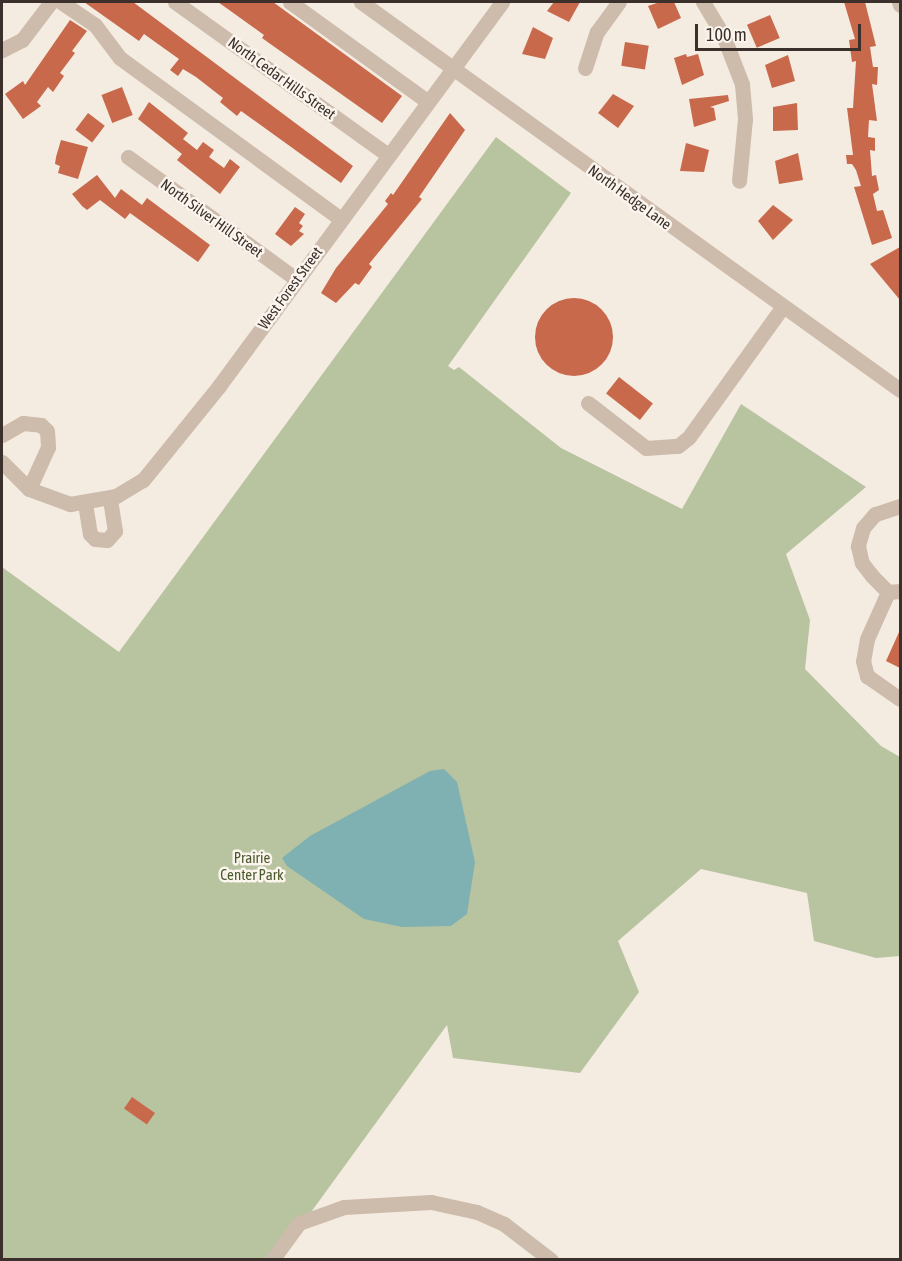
<!DOCTYPE html>
<html>
<head>
<meta charset="utf-8">
<style>
  body { margin:0 }
  #map { position:relative; width:902px; height:1261px; overflow:hidden; background:#f4ebe1; font-family:"Asap Condensed",sans-serif }
  div>[style] { position:absolute }
  .green>* { inset:0; background:#b8c4a0 }
  .water>* { inset:0; background:#7fb0b2 }
  .building>* { inset:0; background:#c8694b; transform-origin:0 0 }
  .round { border-radius:50% }
  .minor>* { height:15px; margin:-7.5px; padding:0 7.5px; transform-origin:7.5px; border-radius:7.5px; background:#cdbbac }
  span { translate:-50% -50%; white-space:nowrap; text-align:center; line-height:1.15; -webkit-text-stroke:5px #fbf5ee; paint-order:stroke }
  .street-label { font-size:15px; color:#3b302b }
  .park-label { font-size:15px; color:#4a5a2e }
  .frame { position:absolute; inset:0; border:3px solid #3b302b; pointer-events:none }
  .scale { position:absolute; left:695px; top:24px; width:166px; height:27px; box-sizing:border-box; border:3px solid #3b302b; border-top:0; padding-left:8px; font-size:18px; line-height:21px; white-space:nowrap; color:#3b302b; -webkit-text-stroke:4px #fbf5ee; paint-order:stroke }
</style>
</head>
<body>
<div id="map">
  <div class="green">
    <i style="clip-path:polygon(496px 137px,571px 193px,448px 366px,454px 370px,459px 367px,561px 448px,682px 509px,741px 404px,866px 487px,786px 554px,810px 620px,805px 669px,881px 746px,900px 757px,900px 956px,876px 958px,814px 941px,807px 893px,701px 869px,618px 941px,639px 992px,580px 1073px,453px 1058px,447px 1025px,277px 1259px,2px 1259px,2px 567px,119px 652px)"></i>
  </div>
  <div class="water">
    <i style="clip-path:polygon(444px 769px,457px 782px,475px 862px,467px 914px,451px 926px,402px 927px,364px 919px,287px 866px,282px 858px,310px 836px,430px 771px)"></i>
  </div>
  <div class="building">
    <i style="clip-path:polygon(84px 2px,133px 2px,353px 166px,341px 183px,241px 111px,237px 116px,220px 102px,223px 98px,196px 77px,183px 69px,178px 76px,170px 70px,179px 59px,144px 34px,139px 41px)"></i>
    <i style="clip-path:polygon(218px 2px,273px 2px,402px 96px,382px 123px,269px 43px,262px 38px,264px 35px)"></i>
    <i style="clip-path:polygon(554px 2px,580px 2px,569px 22px,547px 11px)"></i>
    <i style="clip-path:polygon(660px 2px,674px 2px,681px 18px,658px 29px,648px 6px)"></i>
    <i style="clip-path:polygon(844px 2px,865px 2px,876px 46px,870px 47px,873px 67px,878px 67px,877px 85px,872px 84px,877px 121px,869px 120px,868px 137px,875px 138px,875px 151px,870px 150px,872px 176px,876px 175px,879px 190px,873px 194px,877px 211px,883px 210px,892px 238px,872px 245px,854px 187px,861px 186px,856px 170px,852px 164px,847px 164px,846px 155px,853px 155px,847px 108px,853px 108px,856px 61px,852px 62px,849px 40px,855px 39px)"></i>
    <i style="left:770px;top:15px;width:25px;height:25px;rotate:67deg"></i>
    <i style="clip-path:polygon(70px 20px,87px 31px,72px 51px,75px 53px,60px 73px,64px 76px,53px 92px,48px 87px,37px 102px,41px 106px,23px 119px,5px 94px,23px 81px,25px 85px)"></i>
    <i style="clip-path:polygon(533px 27px,553px 38px,545px 59px,522px 54px)"></i>
    <i style="left:625px;top:42px;width:24px;height:24px;rotate:9deg"></i>
    <i style="clip-path:polygon(686px 54px,687px 57px,698px 54px,704px 75px,682px 85px,674px 58px)"></i>
    <i style="clip-path:polygon(788px 55px,795px 81px,772px 88px,765px 65px)"></i>
    <i style="left:122px;top:87px;width:30px;height:22px;rotate:69deg"></i>
    <i style="clip-path:polygon(613px 94px,634px 106px,618px 128px,598px 113px)"></i>
    <i style="clip-path:polygon(728px 95px,729px 101px,710px 107px,714px 108px,716px 120px,694px 127px,689px 99px)"></i>
    <i style="clip-path:polygon(149px 102px,188px 133px,183px 139px,197px 150px,203px 142px,214px 150px,209px 157px,224px 168px,230px 159px,240px 167px,220px 194px,177px 160px,182px 154px,138px 119px)"></i>
    <i style="clip-path:polygon(797px 103px,798px 130px,773px 131px,773px 107px)"></i>
    <i style="left:88px;top:113px;width:21px;height:21px;rotate:37deg"></i>
    <i style="clip-path:polygon(450px 113px,465px 130px,419px 197px,422px 199px,369px 264px,372px 267px,359px 285px,355px 283px,336px 303px,321px 293px,336px 268px,388px 204px,385px 201px,391px 193px,393px 195px)"></i>
    <i style="clip-path:polygon(61px 140px,88px 147px,78px 179px,58px 173px,60px 166px,55px 164px,56px 157px)"></i>
    <i style="clip-path:polygon(686px 143px,709px 150px,704px 172px,680px 171px)"></i>
    <i style="clip-path:polygon(798px 153px,803px 180px,779px 184px,775px 161px)"></i>
    <i style="clip-path:polygon(97px 175px,115px 198px,121px 189px,142px 205px,147px 198px,210px 245px,198px 262px,130px 213px,125px 219px,100px 200px,87px 210px,82px 206px,72px 194px)"></i>
    <i style="clip-path:polygon(773px 205px,793px 220px,773px 240px,758px 221px)"></i>
    <i style="clip-path:polygon(295px 207px,305px 214px,299px 223px,303px 226px,299px 231px,304px 234px,291px 246px,275px 234px)"></i>
    <i style="clip-path:polygon(900px 247px,900px 300px,870px 264px)"></i>
    <i class="round" style="left:535px;top:298px;width:78px;height:78px"></i>
    <i style="left:619px;top:377px;width:43px;height:21px;rotate:38deg"></i>
    <i style="clip-path:polygon(900px 630px,900px 668px,886px 661px)"></i>
    <i style="left:132px;top:1097px;width:28px;height:14px;rotate:35deg"></i>
  </div>
  <div class="minor">
    <i style="left:61px;top:2px;width:41px;rotate:34.1deg"></i>
    <i style="left:95px;top:25px;width:41px;rotate:52.9deg"></i>
    <i style="left:120px;top:58px;width:273px;rotate:36.1deg"></i>
    <i style="left:175px;top:2px;width:262px;rotate:35.7deg"></i>
    <i style="left:290px;top:2px;width:170px;rotate:35.9deg"></i>
    <i style="left:361px;top:2px;width:664px;rotate:35.75deg"></i>
    <i style="left:703px;top:2px;width:39px;rotate:59deg"></i>
    <i style="left:723px;top:35px;width:53px;rotate:68.8deg"></i>
    <i style="left:742px;top:84px;width:35px;rotate:85deg"></i>
    <i style="left:745px;top:119px;width:62px;rotate:95.5deg"></i>
    <i style="left:899px;top:2px;width:3px;rotate:72deg"></i>
    <i style="left:2px;top:50px;width:22px;rotate:-27deg"></i>
    <i style="left:22px;top:40px;width:48px;rotate:-52.7deg"></i>
    <i style="left:585px;top:68px;width:38px;rotate:-72deg"></i>
    <i style="left:597px;top:32px;width:37px;rotate:-54deg"></i>
    <i style="left:128px;top:157px;width:208px;rotate:36deg"></i>
    <i style="left:588px;top:403px;width:73px;rotate:37.8deg"></i>
    <i style="left:646px;top:448px;width:32px;rotate:-4deg"></i>
    <i style="left:678px;top:446px;width:14px;rotate:-39deg"></i>
    <i style="left:689px;top:437px;width:161px;rotate:-54.3deg"></i>
    <i style="left:2px;top:435px;width:24px;rotate:-30deg"></i>
    <i style="left:23px;top:423px;width:18px;rotate:6deg"></i>
    <i style="left:41px;top:425px;width:8px;rotate:45deg"></i>
    <i style="left:47px;top:431px;width:16px;rotate:86deg"></i>
    <i style="left:48px;top:447px;width:46px;rotate:114.3deg"></i>
    <i style="left:2px;top:462px;width:38px;rotate:45deg"></i>
    <i style="left:29px;top:489px;width:44px;rotate:20.1deg"></i>
    <i style="left:70px;top:504px;width:47px;rotate:-9.9deg"></i>
    <i style="left:116px;top:496px;width:31px;rotate:-31deg"></i>
    <i style="left:143px;top:480px;width:121px;rotate:-51deg"></i>
    <i style="left:219px;top:386px;width:477px;rotate:-53.6deg"></i>
    <i style="left:85px;top:503px;width:31px;rotate:81deg"></i>
    <i style="left:90px;top:534px;width:7px;rotate:45deg"></i>
    <i style="left:95px;top:539px;width:12px;rotate:5deg"></i>
    <i style="left:107px;top:540px;width:12px;rotate:-48deg"></i>
    <i style="left:115px;top:531px;width:33px;rotate:-99deg"></i>
    <i style="left:900px;top:506px;width:26px;rotate:162deg"></i>
    <i style="left:875px;top:514px;width:18px;rotate:131deg"></i>
    <i style="left:863px;top:528px;width:19px;rotate:106deg"></i>
    <i style="left:858px;top:546px;width:17px;rotate:77deg"></i>
    <i style="left:862px;top:563px;width:16px;rotate:52deg"></i>
    <i style="left:872px;top:576px;width:23px;rotate:45deg"></i>
    <i style="left:888px;top:592px;width:12px;rotate:-5deg"></i>
    <i style="left:888px;top:592px;width:51px;rotate:114.1deg"></i>
    <i style="left:867px;top:639px;width:22px;rotate:100deg"></i>
    <i style="left:863px;top:661px;width:16px;rotate:75deg"></i>
    <i style="left:867px;top:676px;width:40px;rotate:34.9deg"></i>
    <i style="left:272px;top:1260px;width:46px;rotate:-53.9deg"></i>
    <i style="left:299px;top:1223px;width:48px;rotate:-19.6deg"></i>
    <i style="left:344px;top:1207px;width:87px;rotate:-3.3deg"></i>
    <i style="left:431px;top:1202px;width:47px;rotate:12.3deg"></i>
    <i style="left:477px;top:1212px;width:30px;rotate:24deg"></i>
    <i style="left:504px;top:1224px;width:59px;rotate:37.5deg"></i>
  </div>
  <div class="street-label">
    <span style="left:282px;top:78px;rotate:36deg">North Cedar Hills Street</span>
    <span style="left:630px;top:197px;rotate:36deg">North Hedge Lane</span>
    <span style="left:212px;top:218px;rotate:36deg">North Silver Hill Street</span>
    <span style="left:290px;top:288px;rotate:-54deg">West Forest Street</span>
  </div>
  <div class="park-label">
    <span style="left:252px;top:866px">Prairie<br>Center Park</span>
  </div>
  <div class="frame"></div>
  <div class="scale">100 m</div>
</div>
</body>
</html>
